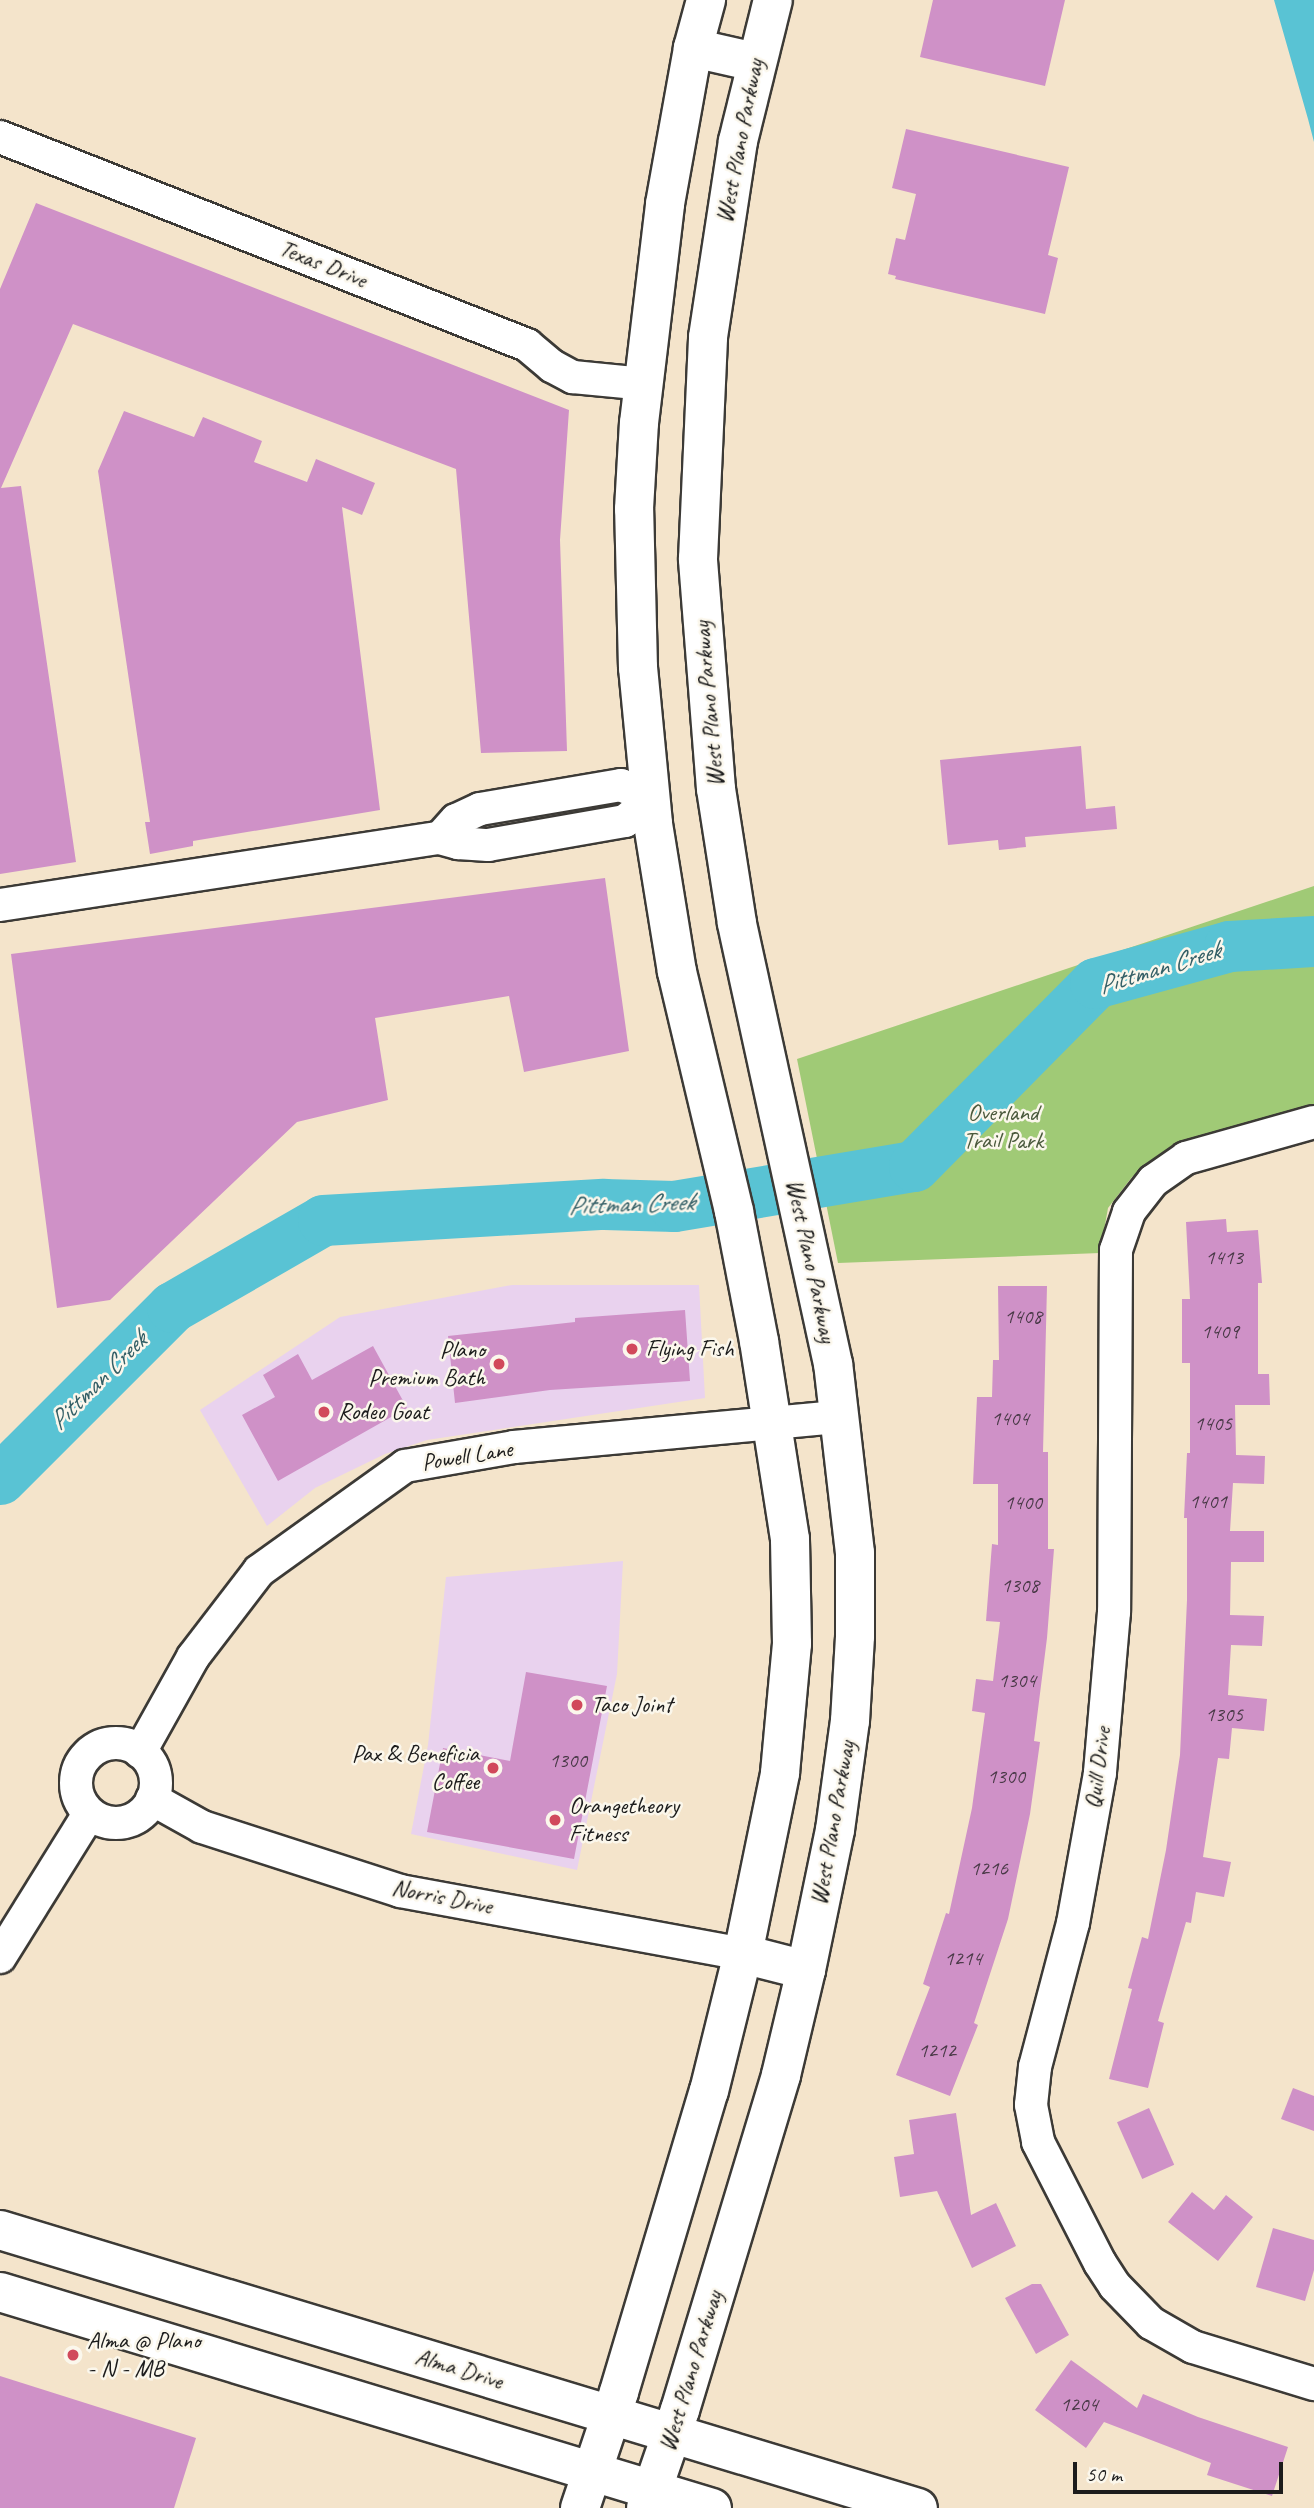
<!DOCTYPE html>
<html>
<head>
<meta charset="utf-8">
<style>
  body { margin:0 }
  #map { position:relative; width:1314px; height:2508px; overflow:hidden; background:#f4e4cb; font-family:Caveat,sans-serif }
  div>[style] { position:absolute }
  .built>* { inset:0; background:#e9d2ee }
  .green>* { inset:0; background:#a0ca76 }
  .water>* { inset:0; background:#59c3d4 }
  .river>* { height:51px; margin:-25.5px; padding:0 25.5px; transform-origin:25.5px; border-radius:25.5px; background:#59c3d4 }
  .building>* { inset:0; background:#cf91c7; transform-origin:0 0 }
  .roads { filter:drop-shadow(2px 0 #3c3a36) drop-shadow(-2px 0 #3c3a36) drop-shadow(0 2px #3c3a36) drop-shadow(0 -2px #3c3a36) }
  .minor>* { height:32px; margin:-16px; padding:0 16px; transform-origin:16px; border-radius:16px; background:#fff }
  .minor>.ring { margin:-16px; padding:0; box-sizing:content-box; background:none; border:32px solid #fff; border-radius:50% }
  .major>* { height:38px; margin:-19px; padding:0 19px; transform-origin:19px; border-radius:19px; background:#fff }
  .dots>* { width:19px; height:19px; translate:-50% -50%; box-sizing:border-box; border:4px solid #fbf7ec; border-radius:50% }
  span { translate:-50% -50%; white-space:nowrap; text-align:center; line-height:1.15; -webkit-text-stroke:5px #fbf7ec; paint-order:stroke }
  .number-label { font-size:21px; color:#493947 }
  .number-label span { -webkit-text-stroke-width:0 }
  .street-label { font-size:24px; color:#1c1c1c }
  .park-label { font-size:24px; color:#4a593c }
  .poi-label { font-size:24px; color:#1c1c1c }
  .left { translate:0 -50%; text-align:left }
  .right { translate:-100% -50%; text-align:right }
  .water-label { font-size:26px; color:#345f66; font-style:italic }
  .scale { position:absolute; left:1073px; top:2462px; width:210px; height:32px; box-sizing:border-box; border:4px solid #1c1c1c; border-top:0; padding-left:9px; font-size:21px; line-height:24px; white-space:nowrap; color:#1c1c1c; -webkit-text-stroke:5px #fbf7ec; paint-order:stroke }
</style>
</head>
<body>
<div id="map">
  <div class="built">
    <i style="clip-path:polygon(512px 1285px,699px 1285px,705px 1398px,427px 1440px,385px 1454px,315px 1488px,267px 1526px,200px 1410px,340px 1317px)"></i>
    <i style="clip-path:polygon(623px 1561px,617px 1674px,577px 1870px,411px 1834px,428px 1745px,446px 1577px)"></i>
  </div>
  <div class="green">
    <i style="clip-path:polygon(1314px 886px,1314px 1122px,1165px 1154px,1132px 1177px,1108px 1208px,1100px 1253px,838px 1263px,797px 1059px)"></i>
  </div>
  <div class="water">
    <i style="clip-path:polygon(1274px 0,1314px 0,1314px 142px,1308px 119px)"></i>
  </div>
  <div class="river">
    <i style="left:0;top:1479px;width:243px;rotate:-45deg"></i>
    <i style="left:172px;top:1307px;width:174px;rotate:-29.9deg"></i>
    <i style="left:323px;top:1220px;width:281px;rotate:-3.3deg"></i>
    <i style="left:604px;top:1204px;width:70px;rotate:1.6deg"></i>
    <i style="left:674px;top:1206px;width:243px;rotate:-9.5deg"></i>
    <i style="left:914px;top:1166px;width:257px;rotate:-45.3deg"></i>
    <i style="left:1095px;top:983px;width:139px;rotate:-15.4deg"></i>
    <i style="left:1229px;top:946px;width:85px;rotate:-3.4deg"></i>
  </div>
  <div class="building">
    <i style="clip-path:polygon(933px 0,1065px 0,1045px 86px,920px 57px)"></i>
    <i style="clip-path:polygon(906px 129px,1069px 167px,1048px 255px,1058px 258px,1045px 314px,895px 279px,896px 276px,888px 274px,896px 238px,905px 240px,916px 194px,892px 188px)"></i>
    <i style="clip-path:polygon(36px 203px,569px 410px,560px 540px,567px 751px,481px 753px,456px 469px,73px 324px,1px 488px,21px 486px,76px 862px,0 874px,0 289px)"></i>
    <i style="clip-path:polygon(124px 411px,194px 437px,203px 417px,262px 441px,254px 462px,307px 482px,316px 459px,375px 483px,362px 515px,342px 507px,380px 810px,193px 841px,193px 846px,150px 854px,145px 822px,150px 822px,98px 471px)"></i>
    <i style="clip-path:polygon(1081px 746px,1086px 809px,1115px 806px,1117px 829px,1025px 837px,1026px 847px,999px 850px,998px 840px,948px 845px,940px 760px)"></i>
    <i style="clip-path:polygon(605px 878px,629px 1051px,524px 1072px,509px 996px,375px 1018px,388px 1100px,297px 1122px,110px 1300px,57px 1308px,11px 954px)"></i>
    <i style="clip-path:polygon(1226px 1219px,1227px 1232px,1258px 1230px,1262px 1283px,1258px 1283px,1258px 1374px,1269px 1374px,1270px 1405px,1235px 1405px,1236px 1455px,1265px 1456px,1264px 1484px,1233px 1483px,1230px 1531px,1264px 1531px,1264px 1562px,1231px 1562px,1230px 1615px,1264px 1616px,1262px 1646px,1231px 1645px,1228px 1695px,1267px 1699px,1264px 1731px,1232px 1728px,1229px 1759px,1218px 1758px,1203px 1857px,1231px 1862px,1224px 1897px,1196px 1892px,1191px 1923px,1186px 1922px,1158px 2021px,1164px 2023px,1148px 2088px,1109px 2079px,1132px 1989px,1128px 1988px,1142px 1937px,1148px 1939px,1166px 1850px,1180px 1755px,1187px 1600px,1187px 1518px,1184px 1518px,1187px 1453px,1190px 1453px,1190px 1363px,1182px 1363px,1182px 1299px,1190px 1299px,1186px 1222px)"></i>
    <i style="clip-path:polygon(998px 1286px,1047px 1286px,1043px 1452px,1048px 1452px,1048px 1549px,1054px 1549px,1047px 1638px,1034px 1741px,1040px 1742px,1030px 1814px,1008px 1919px,974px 2023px,978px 2025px,950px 2096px,896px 2075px,930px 1987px,923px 1984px,946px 1913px,949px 1914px,972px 1808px,985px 1713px,972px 1711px,976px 1679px,993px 1681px,1000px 1622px,986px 1621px,992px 1544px,998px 1545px,998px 1484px,973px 1484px,977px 1397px,992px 1397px,993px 1360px,999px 1360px)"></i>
    <i style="clip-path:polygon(685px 1310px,690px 1381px,550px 1390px,455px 1403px,448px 1336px,575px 1322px,575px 1318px)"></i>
    <i style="clip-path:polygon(373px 1346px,407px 1408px,278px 1481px,242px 1415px,275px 1397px,263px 1375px,298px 1354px,312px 1380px)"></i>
    <i style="clip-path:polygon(526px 1672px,607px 1686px,574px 1859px,427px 1832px,443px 1748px,510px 1761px)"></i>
    <i style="clip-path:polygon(1293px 2088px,1314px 2096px,1314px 2131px,1281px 2119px)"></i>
    <i style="left:1149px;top:2108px;width:62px;height:35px;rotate:66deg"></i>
    <i style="clip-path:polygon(956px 2113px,971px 2215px,996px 2203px,1016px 2246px,972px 2268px,937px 2191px,900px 2197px,894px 2157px,914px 2154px,909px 2120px)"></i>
    <i style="clip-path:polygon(1192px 2192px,1214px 2210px,1226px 2195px,1253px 2217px,1218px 2261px,1168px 2222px)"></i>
    <i style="clip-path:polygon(1273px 2228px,1314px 2240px,1314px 2270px,1305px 2301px,1256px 2287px)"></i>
    <i style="clip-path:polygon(1032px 2284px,1041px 2284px,1069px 2335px,1036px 2354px,1005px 2298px)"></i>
    <i style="clip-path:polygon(1071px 2360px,1137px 2408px,1143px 2394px,1198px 2417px,1288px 2447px,1272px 2496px,1207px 2475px,1211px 2463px,1104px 2422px,1086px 2448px,1035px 2410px)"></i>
    <i style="clip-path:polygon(0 2376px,196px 2438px,174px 2508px,0 2508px)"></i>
  </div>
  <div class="roads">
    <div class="minor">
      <i style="left:0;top:137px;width:567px;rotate:21.54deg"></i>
      <i style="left:527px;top:345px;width:33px;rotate:40deg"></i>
      <i style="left:552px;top:366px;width:24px;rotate:28deg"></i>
      <i style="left:573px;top:377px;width:71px;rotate:5.6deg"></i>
      <i style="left:0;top:905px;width:445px;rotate:-8.7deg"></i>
      <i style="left:440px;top:838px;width:19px;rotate:16deg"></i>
      <i style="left:458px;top:843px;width:30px;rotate:4deg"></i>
      <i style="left:488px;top:845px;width:139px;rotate:-9.9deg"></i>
      <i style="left:625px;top:821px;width:34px;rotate:-40deg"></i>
      <i style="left:651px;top:799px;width:33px;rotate:-155deg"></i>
      <i style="left:621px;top:785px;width:143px;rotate:170.3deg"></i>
      <i style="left:480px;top:809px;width:26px;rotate:155deg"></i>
      <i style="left:456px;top:820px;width:24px;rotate:132deg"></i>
      <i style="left:1314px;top:1122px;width:133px;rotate:164.3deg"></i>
      <i style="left:1186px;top:1158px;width:40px;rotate:145.1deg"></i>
      <i style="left:1153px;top:1181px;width:39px;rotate:128deg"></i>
      <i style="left:1129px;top:1212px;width:40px;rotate:108.9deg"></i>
      <i style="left:1116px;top:1250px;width:362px;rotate:90.3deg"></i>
      <i style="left:1114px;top:1612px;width:162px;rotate:95deg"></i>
      <i style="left:1100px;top:1773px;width:152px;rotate:100.2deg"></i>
      <i style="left:1073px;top:1923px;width:149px;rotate:104.8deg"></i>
      <i style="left:1035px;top:2067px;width:38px;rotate:96deg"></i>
      <i style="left:1031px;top:2105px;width:38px;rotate:79deg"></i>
      <i style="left:1038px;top:2142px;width:136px;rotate:62.9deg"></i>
      <i style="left:1100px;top:2263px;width:27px;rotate:57deg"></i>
      <i style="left:1115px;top:2286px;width:52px;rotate:45.8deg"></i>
      <i style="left:1151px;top:2323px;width:48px;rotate:29.7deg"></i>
      <i style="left:1193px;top:2347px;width:127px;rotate:17deg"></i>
      <i class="ring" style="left:76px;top:1743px;width:48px;height:48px"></i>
      <i style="left:140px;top:1752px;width:109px;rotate:-60.8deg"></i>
      <i style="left:193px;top:1657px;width:108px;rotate:-52.5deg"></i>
      <i style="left:259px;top:1571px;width:180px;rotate:-35.7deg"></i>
      <i style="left:405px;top:1466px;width:111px;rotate:-9.9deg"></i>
      <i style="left:514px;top:1447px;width:327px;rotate:-5.3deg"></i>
      <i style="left:152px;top:1799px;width:57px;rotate:29.2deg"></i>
      <i style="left:202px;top:1827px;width:208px;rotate:17.9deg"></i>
      <i style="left:400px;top:1891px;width:349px;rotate:10.4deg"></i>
      <i style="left:0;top:1957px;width:168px;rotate:-58.1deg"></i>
    </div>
    <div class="major">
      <i style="left:693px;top:48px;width:64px;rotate:12.7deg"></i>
      <i style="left:743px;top:1954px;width:65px;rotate:14.3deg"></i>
      <i style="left:0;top:2230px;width:959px;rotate:16.85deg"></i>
      <i style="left:0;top:2292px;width:744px;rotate:16.88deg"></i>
      <i style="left:580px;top:2508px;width:122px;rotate:-71.4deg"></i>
      <i style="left:619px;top:2392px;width:314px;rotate:-73.4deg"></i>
      <i style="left:709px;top:2091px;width:141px;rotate:-76.1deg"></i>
      <i style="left:743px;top:1954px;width:185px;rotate:-78.4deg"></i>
      <i style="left:780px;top:1773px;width:130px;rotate:-84.7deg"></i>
      <i style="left:792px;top:1644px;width:105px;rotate:-91.1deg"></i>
      <i style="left:790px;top:1539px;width:200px;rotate:-98.9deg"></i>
      <i style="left:759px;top:1341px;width:132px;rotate:-100.9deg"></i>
      <i style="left:734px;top:1211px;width:246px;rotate:-103.4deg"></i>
      <i style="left:677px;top:972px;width:151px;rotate:-99.2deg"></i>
      <i style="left:653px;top:823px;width:156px;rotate:-95.5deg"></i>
      <i style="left:638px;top:668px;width:159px;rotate:-91.4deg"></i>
      <i style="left:634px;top:509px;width:86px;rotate:-86.7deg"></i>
      <i style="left:639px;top:423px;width:221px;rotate:-83.2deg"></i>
      <i style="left:665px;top:204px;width:158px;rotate:-79.8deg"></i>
      <i style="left:693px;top:48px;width:50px;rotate:-74.8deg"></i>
      <i style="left:646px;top:2508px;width:104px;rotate:-70.9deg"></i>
      <i style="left:680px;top:2410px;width:350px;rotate:-73.2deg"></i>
      <i style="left:781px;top:2075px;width:108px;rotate:-76.6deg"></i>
      <i style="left:806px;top:1970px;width:143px;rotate:-78.3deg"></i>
      <i style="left:835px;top:1830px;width:110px;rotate:-82.2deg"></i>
      <i style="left:850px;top:1721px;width:85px;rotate:-86.6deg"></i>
      <i style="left:855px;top:1636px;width:83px;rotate:-90deg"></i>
      <i style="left:855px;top:1553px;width:190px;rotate:-96.6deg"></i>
      <i style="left:833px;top:1364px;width:451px;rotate:-102.3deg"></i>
      <i style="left:737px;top:923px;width:136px;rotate:-98.9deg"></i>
      <i style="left:716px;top:789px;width:231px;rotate:-94.5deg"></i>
      <i style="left:698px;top:559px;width:222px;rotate:-87.4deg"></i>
      <i style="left:708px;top:337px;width:198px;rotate:-81.3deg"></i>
      <i style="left:738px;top:141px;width:145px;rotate:-76.1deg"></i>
    </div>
  </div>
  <div class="dots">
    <i style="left:632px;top:1349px;background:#d1495b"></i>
    <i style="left:499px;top:1364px;background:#d1495b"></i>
    <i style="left:324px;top:1412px;background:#d1495b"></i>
    <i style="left:577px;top:1705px;background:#d1495b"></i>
    <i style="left:493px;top:1768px;background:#d1495b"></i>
    <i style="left:555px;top:1820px;background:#d1495b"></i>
    <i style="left:73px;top:2355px;background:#d1495b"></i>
  </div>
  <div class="number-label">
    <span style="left:1224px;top:1257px">1413</span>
    <span style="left:1023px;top:1316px">1408</span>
    <span style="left:1220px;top:1331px">1409</span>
    <span style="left:1010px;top:1418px">1404</span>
    <span style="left:1213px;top:1423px">1405</span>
    <span style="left:1208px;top:1501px">1401</span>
    <span style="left:1023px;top:1502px">1400</span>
    <span style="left:1020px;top:1585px">1308</span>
    <span style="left:1017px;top:1680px">1304</span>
    <span style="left:1224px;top:1714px">1305</span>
    <span style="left:568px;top:1760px">1300</span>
    <span style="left:1006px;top:1776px">1300</span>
    <span style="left:989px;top:1868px">1216</span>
    <span style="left:963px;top:1958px">1214</span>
    <span style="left:937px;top:2050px">1212</span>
    <span style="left:1079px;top:2404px">1204</span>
  </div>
  <div class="street-label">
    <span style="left:740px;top:141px;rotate:-79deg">West Plano Parkway</span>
    <span style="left:323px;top:264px;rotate:22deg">Texas Drive</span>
    <span style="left:709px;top:704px;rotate:-95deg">West Plano Parkway</span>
    <span style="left:811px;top:1261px;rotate:78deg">West Plano Parkway</span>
    <span style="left:467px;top:1456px;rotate:-9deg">Powell Lane</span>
    <span style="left:1098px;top:1768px;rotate:-83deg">Quill Drive</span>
    <span style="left:833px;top:1823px;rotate:-80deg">West Plano Parkway</span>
    <span style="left:442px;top:1897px;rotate:11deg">Norris Drive</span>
    <span style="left:459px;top:2369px;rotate:17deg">Alma Drive</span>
    <span style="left:691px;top:2371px;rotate:-73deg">West Plano Parkway</span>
  </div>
  <div class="park-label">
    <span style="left:1003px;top:1127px">Overland<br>Trail Park</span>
  </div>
  <div class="poi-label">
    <span class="left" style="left:646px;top:1349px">Flying Fish</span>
    <span class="right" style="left:485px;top:1364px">Plano<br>Premium Bath</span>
    <span class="left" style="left:338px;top:1412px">Rodeo Goat</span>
    <span class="left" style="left:591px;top:1705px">Taco Joint</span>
    <span class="right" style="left:479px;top:1768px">Pax &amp; Beneficia<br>Coffee</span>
    <span class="left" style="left:569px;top:1820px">Orangetheory<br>Fitness</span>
    <span class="left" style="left:87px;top:2355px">Alma @ Plano<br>- N - MB</span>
  </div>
  <div class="water-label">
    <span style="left:1159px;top:968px;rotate:-17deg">Pittman Creek</span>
    <span style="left:631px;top:1204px;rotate:-2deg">Pittman Creek</span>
    <span style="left:98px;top:1381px;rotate:-45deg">Pittman Creek</span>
  </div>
  <div class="scale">50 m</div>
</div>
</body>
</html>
